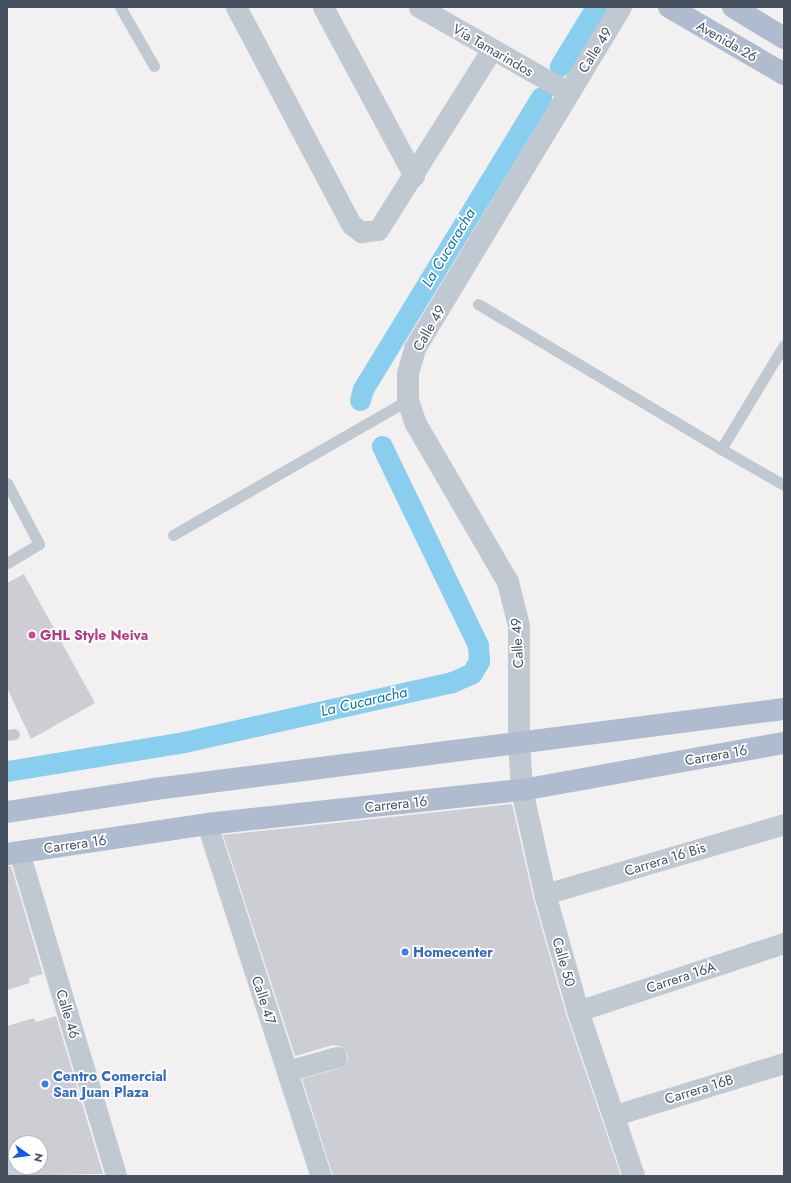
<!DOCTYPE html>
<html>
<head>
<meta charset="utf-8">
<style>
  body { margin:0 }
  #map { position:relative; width:791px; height:1183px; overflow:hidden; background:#f2f0f0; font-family:Jost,sans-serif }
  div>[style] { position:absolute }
  .canal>* { height:21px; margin:-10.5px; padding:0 10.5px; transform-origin:10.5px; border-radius:10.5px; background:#89cdef }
  .building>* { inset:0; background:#ccced4 }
  .service>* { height:11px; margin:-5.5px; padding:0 5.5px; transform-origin:5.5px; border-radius:5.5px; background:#c0c8d2 }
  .minor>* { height:21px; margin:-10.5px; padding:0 10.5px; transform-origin:10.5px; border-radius:10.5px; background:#c0c8d2 }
  .tertiary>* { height:22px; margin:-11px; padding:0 11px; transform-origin:11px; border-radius:11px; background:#c0c8d2 }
  .primary>* { height:22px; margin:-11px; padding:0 11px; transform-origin:11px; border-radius:11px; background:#afbbcf }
  .dots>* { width:11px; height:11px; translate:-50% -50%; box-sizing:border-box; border:2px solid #fff; border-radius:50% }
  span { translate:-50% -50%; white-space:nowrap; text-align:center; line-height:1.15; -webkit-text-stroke:3.5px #fff; paint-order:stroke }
  .street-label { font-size:14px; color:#47505e }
  .hotel-label { font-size:14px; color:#b23c85; font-weight:700 }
  .left { translate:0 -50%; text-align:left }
  .shop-label { font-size:14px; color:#366cbe; font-weight:700 }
  .water-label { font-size:15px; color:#0878b0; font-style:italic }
  .frame { position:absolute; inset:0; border:8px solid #47505e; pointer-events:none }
  .north { position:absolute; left:8px; top:1135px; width:40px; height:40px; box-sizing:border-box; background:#fff; border:1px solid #b5b9bf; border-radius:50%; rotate:104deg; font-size:11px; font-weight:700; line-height:16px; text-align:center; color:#47505e }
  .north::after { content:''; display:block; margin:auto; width:14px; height:18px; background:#1356e9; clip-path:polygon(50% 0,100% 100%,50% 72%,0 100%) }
</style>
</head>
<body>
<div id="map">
  <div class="canal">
    <i style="left:560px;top:66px;width:69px;rotate:-58.6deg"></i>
    <i style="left:360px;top:400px;width:11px;rotate:-75deg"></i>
    <i style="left:363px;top:389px;width:342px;rotate:-58.6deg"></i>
    <i style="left:7px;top:771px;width:179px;rotate:-9.3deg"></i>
    <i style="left:184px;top:742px;width:275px;rotate:-12.6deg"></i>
    <i style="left:452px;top:682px;width:22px;rotate:-24deg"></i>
    <i style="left:472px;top:673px;width:14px;rotate:-60deg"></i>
    <i style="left:479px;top:661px;width:16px;rotate:-94deg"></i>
    <i style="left:478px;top:645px;width:221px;rotate:-115.8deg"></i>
  </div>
  <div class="building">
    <i style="clip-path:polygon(24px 574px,95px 703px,31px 739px,7px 688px,7px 583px)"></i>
    <i style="clip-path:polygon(512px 804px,533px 897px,566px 1014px,621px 1176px,333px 1176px,302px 1079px,340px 1068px,348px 1060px,347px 1053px,339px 1046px,333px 1045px,295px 1056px,223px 835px)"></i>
    <i style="clip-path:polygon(7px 866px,11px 866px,43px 974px,29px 978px,30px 983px,7px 990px)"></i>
    <i style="clip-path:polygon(evenodd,56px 1016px,103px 1174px,7px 1176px,7px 1026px,34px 1018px,36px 1022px,56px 1016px,16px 1143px,40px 1143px,40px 1167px,16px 1167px,16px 1143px)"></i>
  </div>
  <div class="service">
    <i style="left:120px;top:7px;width:68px;rotate:60deg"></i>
    <i style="left:478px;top:304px;width:283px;rotate:30.8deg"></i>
    <i style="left:784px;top:345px;width:122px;rotate:121.2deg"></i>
    <i style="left:721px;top:449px;width:73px;rotate:29.7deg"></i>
    <i style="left:7px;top:483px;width:69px;rotate:62.3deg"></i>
    <i style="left:39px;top:544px;width:37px;rotate:149deg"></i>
    <i style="left:173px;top:535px;width:271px;rotate:-29.9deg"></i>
    <i style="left:7px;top:735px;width:7px;rotate:-8deg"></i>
  </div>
  <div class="minor">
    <i style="left:236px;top:7px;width:246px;rotate:62.1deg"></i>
    <i style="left:351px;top:224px;width:13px;rotate:39deg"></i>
    <i style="left:361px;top:232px;width:17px;rotate:-7deg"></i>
    <i style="left:378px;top:230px;width:214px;rotate:-57.8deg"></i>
    <i style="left:323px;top:7px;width:192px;rotate:61.7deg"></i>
    <i style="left:419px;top:7px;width:172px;rotate:29.7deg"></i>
    <i style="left:207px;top:824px;width:370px;rotate:72.1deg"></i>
    <i style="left:19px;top:852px;width:338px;rotate:73.3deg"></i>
    <i style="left:545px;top:894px;width:249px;rotate:-16.3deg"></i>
    <i style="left:578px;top:1011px;width:217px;rotate:-18.3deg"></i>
    <i style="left:287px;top:1071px;width:51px;rotate:-15.9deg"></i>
    <i style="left:615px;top:1115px;width:177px;rotate:-17.1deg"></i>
  </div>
  <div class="tertiary">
    <i style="left:621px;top:7px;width:399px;rotate:121.1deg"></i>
    <i style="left:415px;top:349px;width:26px;rotate:106deg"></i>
    <i style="left:408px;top:374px;width:26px;rotate:90deg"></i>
    <i style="left:408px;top:400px;width:25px;rotate:72deg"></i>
    <i style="left:416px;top:424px;width:183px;rotate:59.8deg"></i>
    <i style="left:508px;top:582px;width:45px;rotate:76deg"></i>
    <i style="left:519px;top:626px;width:115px;rotate:90deg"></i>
    <i style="left:519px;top:741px;width:49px;rotate:86.5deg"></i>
    <i style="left:522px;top:790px;width:107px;rotate:77.5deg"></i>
    <i style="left:545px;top:894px;width:122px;rotate:74.2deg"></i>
    <i style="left:578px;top:1011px;width:174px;rotate:71.3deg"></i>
  </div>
  <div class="primary">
    <i style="left:669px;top:7px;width:133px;rotate:30.2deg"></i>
    <i style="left:733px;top:7px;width:60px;rotate:31.3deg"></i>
    <i style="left:7px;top:812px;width:150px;rotate:-8.8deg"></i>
    <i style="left:155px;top:789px;width:634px;rotate:-7.25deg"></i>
    <i style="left:7px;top:854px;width:202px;rotate:-8.5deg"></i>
    <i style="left:207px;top:824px;width:317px;rotate:-6.2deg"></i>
    <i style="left:522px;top:790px;width:266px;rotate:-10.2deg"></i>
  </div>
  <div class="dots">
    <i style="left:32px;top:635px;background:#d1479c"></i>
    <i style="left:405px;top:952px;background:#3f7fe0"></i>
    <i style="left:45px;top:1084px;background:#3f7fe0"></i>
  </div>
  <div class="street-label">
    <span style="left:727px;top:41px;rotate:30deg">Avenida 26</span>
    <span style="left:493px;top:50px;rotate:30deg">Vía Tamarindos</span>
    <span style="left:595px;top:50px;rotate:-58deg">Calle 49</span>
    <span style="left:429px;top:328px;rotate:-60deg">Calle 49</span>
    <span style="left:517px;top:643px;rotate:-93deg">Calle 49</span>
    <span style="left:716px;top:755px;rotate:-10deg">Carrera 16</span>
    <span style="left:396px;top:804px;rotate:-6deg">Carrera 16</span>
    <span style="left:75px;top:844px;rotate:-8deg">Carrera 16</span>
    <span style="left:665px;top:859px;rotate:-17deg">Carrera 16 Bis</span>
    <span style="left:564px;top:962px;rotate:74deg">Calle 50</span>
    <span style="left:681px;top:977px;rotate:-18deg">Carrera 16A</span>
    <span style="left:264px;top:1000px;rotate:72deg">Calle 47</span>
    <span style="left:68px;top:1014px;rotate:73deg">Calle 46</span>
    <span style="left:699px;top:1089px;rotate:-17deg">Carrera 16B</span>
  </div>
  <div class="hotel-label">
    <span class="left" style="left:40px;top:635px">GHL Style Neiva</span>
  </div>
  <div class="shop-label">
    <span class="left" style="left:413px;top:952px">Homecenter</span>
    <span class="left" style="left:53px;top:1084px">Centro Comercial<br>San Juan Plaza</span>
  </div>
  <div class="water-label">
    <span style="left:449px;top:248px;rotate:-59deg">La Cucaracha</span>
    <span style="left:364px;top:702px;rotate:-13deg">La Cucaracha</span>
  </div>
  <div class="frame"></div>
  <div class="north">N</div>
</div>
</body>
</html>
